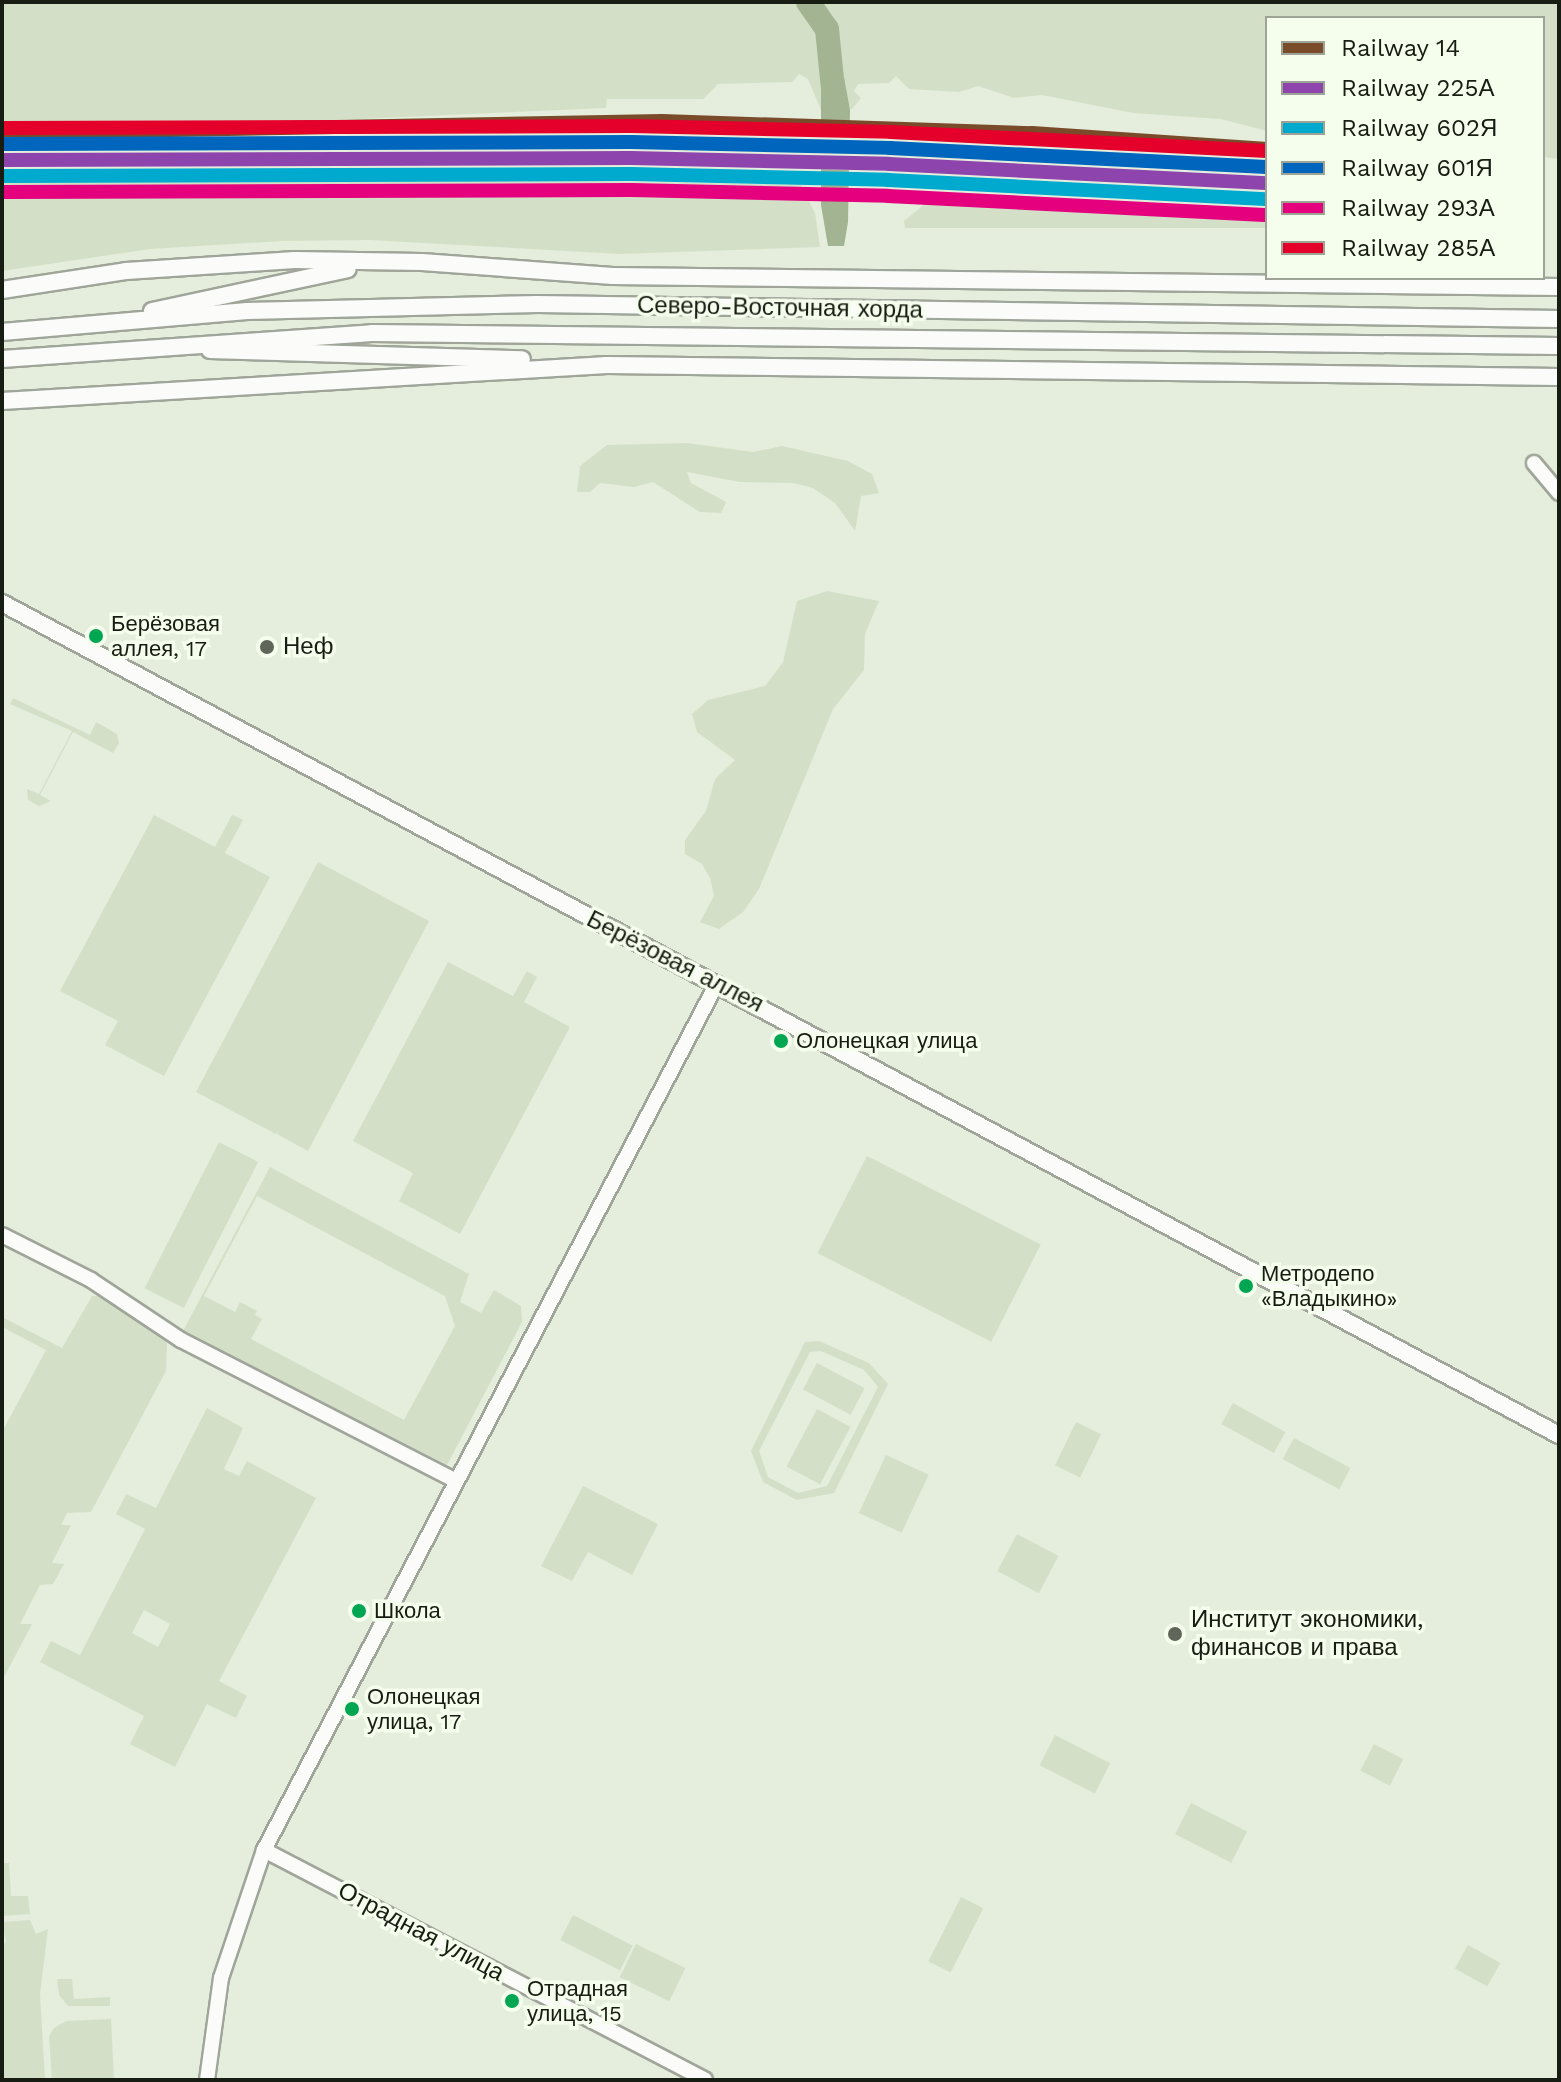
<!DOCTYPE html>
<html>
<head>
<meta charset="utf-8">
<style>
  body { margin:0 }
  #map { position:relative; width:1561px; height:2082px; overflow:hidden; background:#e5eddd; font-family:"Work Sans",sans-serif }
  div>[style] { position:absolute }
  .green>* { inset:0; background:#d3e0c7; transform-origin:0 0 }
  .water>* { inset:0; background:#a3b492 }
  .pier>* { inset:0; background:#e5eddd; transform-origin:0 0 }
  .river>* { height:24px; margin:-12px; padding:0 12px; transform-origin:12px; border-radius:12px; background:#a3b492 }
  .roads { filter:drop-shadow(2px 0 #9fa599) drop-shadow(-2px 0 #9fa599) drop-shadow(0 2px #9fa599) drop-shadow(0 -2px #9fa599) }
  .minor>* { height:14px; margin:-7px; padding:0 7px; transform-origin:7px; border-radius:7px; background:#fbfcfa }
  .major>* { height:16px; margin:-8px; padding:0 8px; transform-origin:8px; border-radius:8px; background:#fbfcfa }
  .rail-1>* { height:14px; margin:-7px; padding:0 7px; transform-origin:7px; border-radius:7px; background:#7a4b2a }
  .rail-2>* { height:14px; margin:-7px; padding:0 7px; transform-origin:7px; border-radius:7px; background:#8e44ad }
  .rail-3>* { height:14px; margin:-7px; padding:0 7px; transform-origin:7px; border-radius:7px; background:#00a9ce }
  .rail-4>* { height:14px; margin:-7px; padding:0 7px; transform-origin:7px; border-radius:7px; background:#0065bd }
  .rail-5>* { height:14px; margin:-7px; padding:0 7px; transform-origin:7px; border-radius:7px; background:#e5007d }
  .rail-6>* { height:14px; margin:-7px; padding:0 7px; transform-origin:7px; border-radius:7px; background:#e4002b }
  .dots>* { width:22px; height:22px; translate:-50% -50%; box-sizing:border-box; border:4px solid #f5feed; border-radius:50% }
  span { translate:-50% -50%; white-space:nowrap; text-align:center; line-height:1.15; -webkit-text-stroke:7px #f5feed; paint-order:stroke }
  .bus-label { font-size:22px; color:#181d13 }
  .left { translate:0 -50%; text-align:left }
  .street-label { font-size:24px; color:#181d13 }
  .poi-label { font-size:24px; color:#181d13 }
  .frame { position:absolute; inset:0; border:4px solid #181d13; pointer-events:none }
  .legend { position:absolute; left:1265px; top:16px; width:280px; height:264px; box-sizing:border-box; background:#f5feed; border:2px solid #9da496; margin:0; padding:10px 14px; list-style:none; font-size:24px; color:#181d13 }
  .legend li { display:flex; align-items:center; gap:16px; height:40px }
  .legend b { width:40px; border:2px solid #9da496 }
</style>
</head>
<body>
<div id="map">
  <div class="green">
    <i style="clip-path:polygon(2px 2px,1559px 2px,1559px 159px,1543px 157px,1543px 18px,1267px 18px,1267px 131px,1221px 119px,1133px 113px,1042px 95px,1014px 98px,978px 86px,959px 92px,909px 89px,896px 76px,889px 83px,858px 84px,854px 91px,861px 98px,852px 109px,821px 110px,808px 79px,799px 74px,792px 82px,718px 84px,703px 99px,607px 99px,606px 108px,224px 125px,17px 125px,2px 124px)"></i>
    <i style="clip-path:polygon(2px 171px,801px 185px,815px 213px,820px 247px,620px 254px,370px 240px,283px 241px,150px 249px,2px 271px)"></i>
    <i style="clip-path:polygon(932px 198px,1267px 210px,1267px 228px,905px 228px,904px 221px)"></i>
    <i style="clip-path:polygon(687px 443px,753px 452px,782px 446px,848px 461px,872px 474px,879px 493px,861px 496px,855px 531px,835px 503px,813px 488px,793px 483px,740px 482px,687px 472px,691px 483px,726px 502px,721px 513px,700px 512px,653px 482px,634px 487px,600px 483px,590px 492px,577px 492px,580px 466px,607px 445px)"></i>
    <i style="clip-path:polygon(827px 591px,879px 601px,865px 634px,864px 670px,833px 709px,759px 889px,743px 912px,719px 929px,700px 922px,714px 896px,710px 878px,702px 864px,685px 854px,685px 840px,706px 811px,715px 779px,735px 760px,697px 732px,692px 714px,708px 700px,765px 686px,783px 662px,797px 601px)"></i>
    <i style="clip-path:polygon(13px 698px,90px 735px,96px 722px,117px 734px,119px 743px,113px 753px,73px 732px,40px 795px,51px 801px,39px 806px,28px 800px,27px 789px,39px 794px,72px 731px,10px 704px)"></i>
    <i style="clip-path:polygon(154px 815px,215px 847px,232px 815px,237px 817px,243px 820px,225px 853px,270px 877px,164px 1076px,105px 1045px,118px 1021px,60px 991px)"></i>
    <i style="clip-path:polygon(318px 862px,429px 921px,308px 1151px,277px 1134px,279px 1129px,276px 1134px,196px 1092px)"></i>
    <i style="clip-path:polygon(448px 962px,513px 996px,527px 971px,537px 977px,524px 1002px,570px 1027px,460px 1234px,399px 1201px,413px 1173px,353px 1141px)"></i>
    <i style="left:219px;top:1142px;width:44px;height:164px;rotate:27deg"></i>
    <i style="left:867px;top:1156px;width:195px;height:109px;rotate:27deg"></i>
    <i style="clip-path:polygon(evenodd,270px 1167px,469px 1274px,460px 1302px,481px 1313px,494px 1290px,521px 1306px,522px 1322px,447px 1465px,183px 1331px,270px 1167px,257px 1196px,445px 1296px,455px 1326px,404px 1420px,251px 1339px,262px 1319px,255px 1315px,257px 1311px,240px 1302px,235px 1312px,204px 1296px,257px 1196px)"></i>
    <i style="clip-path:polygon(92px 1296px,100px 1296px,167px 1340px,166px 1371px,91px 1512px,67px 1513px,61px 1525px,71px 1525px,52px 1563px,64px 1564px,53px 1584px,40px 1585px,20px 1624px,32px 1624px,2px 1681px,2px 1432px,46px 1350px,2px 1327px,2px 1317px,62px 1348px)"></i>
    <i style="clip-path:polygon(evenodd,819px 1341px,869px 1363px,888px 1384px,834px 1493px,797px 1500px,763px 1482px,751px 1451px,805px 1342px,819px 1341px,821px 1351px,864px 1370px,878px 1387px,827px 1486px,798px 1493px,768px 1477px,759px 1451px,810px 1352px,821px 1351px)"></i>
    <i style="left:817px;top:1363px;width:54px;height:30px;rotate:28deg"></i>
    <i style="left:1233px;top:1403px;width:60px;height:24px;rotate:29deg"></i>
    <i style="clip-path:polygon(evenodd,207px 1408px,243px 1428px,224px 1469px,239px 1476px,247px 1461px,316px 1498px,219px 1681px,247px 1696px,236px 1718px,207px 1704px,175px 1767px,130px 1744px,144px 1716px,40px 1662px,51px 1641px,80px 1655px,145px 1529px,116px 1514px,126px 1494px,156px 1508px,207px 1408px,144px 1610px,170px 1624px,158px 1647px,132px 1633px,144px 1610px)"></i>
    <i style="left:817px;top:1409px;width:38px;height:65px;rotate:28deg"></i>
    <i style="left:1076px;top:1422px;width:28px;height:48px;rotate:26deg"></i>
    <i style="left:1294px;top:1438px;width:64px;height:24px;rotate:28deg"></i>
    <i style="left:886px;top:1455px;width:47px;height:64px;rotate:25deg"></i>
    <i style="clip-path:polygon(583px 1486px,658px 1524px,632px 1575px,588px 1552px,572px 1581px,541px 1566px)"></i>
    <i style="left:1017px;top:1534px;width:47px;height:42px;rotate:28deg"></i>
    <i style="left:1055px;top:1735px;width:62px;height:34px;rotate:27deg"></i>
    <i style="left:1374px;top:1744px;width:33px;height:30px;rotate:27deg"></i>
    <i style="left:1191px;top:1803px;width:63px;height:35px;rotate:27deg"></i>
    <i style="clip-path:polygon(2px 1863px,9px 1863px,11px 1896px,28px 1896px,30px 1914px,2px 1916px)"></i>
    <i style="left:961px;top:1897px;width:25px;height:72px;rotate:27deg"></i>
    <i style="left:573px;top:1915px;width:67px;height:28px;rotate:27deg"></i>
    <i style="clip-path:polygon(30px 1920px,36px 1934px,48px 1929px,40px 1994px,45px 2080px,2px 2080px,2px 1946px,6px 1942px,2px 1922px)"></i>
    <i style="left:636px;top:1944px;width:55px;height:37px;rotate:26deg"></i>
    <i style="left:1468px;top:1945px;width:37px;height:27px;rotate:29deg"></i>
    <i style="clip-path:polygon(57px 1979px,72px 1979px,74px 1999px,110px 1997px,110px 2006px,68px 2006px,59px 1995px)"></i>
    <i style="clip-path:polygon(111px 2019px,114px 2080px,52px 2080px,49px 2036px,54px 2028px,66px 2021px)"></i>
  </div>
  <div class="water">
    <i style="clip-path:polygon(844px 77px,850px 110px,848px 222px,844px 246px,828px 246px,821px 205px,821px 79px)"></i>
  </div>
  <div class="pier">
    <i style="left:818px;top:123px;width:35px;height:46px;rotate:2deg"></i>
  </div>
  <div class="river">
    <i style="left:808px;top:2px;width:33px;rotate:55deg"></i>
    <i style="left:827px;top:29px;width:80px;rotate:84.3deg"></i>
  </div>
  <div class="roads">
    <div class="minor">
      <i style="left:1534px;top:463px;width:39px;rotate:50deg"></i>
      <i style="left:2px;top:1235px;width:100px;rotate:26.8deg"></i>
      <i style="left:91px;top:1280px;width:108px;rotate:33.7deg"></i>
      <i style="left:181px;top:1340px;width:309px;rotate:27.1deg"></i>
      <i style="left:264px;top:1850px;width:497px;rotate:27.5deg"></i>
      <i style="left:207px;top:2080px;width:103px;rotate:-82.2deg"></i>
      <i style="left:221px;top:1978px;width:135px;rotate:-71.4deg"></i>
      <i style="left:264px;top:1850px;width:978px;rotate:-62.41deg"></i>
    </div>
    <div class="major">
      <i style="left:2px;top:290px;width:125px;rotate:-8.7deg"></i>
      <i style="left:126px;top:271px;width:169px;rotate:-3.7deg"></i>
      <i style="left:295px;top:260px;width:127px;rotate:0.9deg"></i>
      <i style="left:422px;top:262px;width:191px;rotate:4.2deg"></i>
      <i style="left:612px;top:276px;width:947px;rotate:0.67deg"></i>
      <i style="left:152px;top:311px;width:200px;rotate:-12.1deg"></i>
      <i style="left:2px;top:332px;width:246px;rotate:-4.9deg"></i>
      <i style="left:247px;top:311px;width:291px;rotate:-1.4deg"></i>
      <i style="left:538px;top:304px;width:1021px;rotate:0.84deg"></i>
      <i style="left:210px;top:350px;width:312px;rotate:1.7deg"></i>
      <i style="left:2px;top:359px;width:371px;rotate:-4deg"></i>
      <i style="left:372px;top:333px;width:1187px;rotate:0.63deg"></i>
      <i style="left:2px;top:401px;width:606px;rotate:-3.41deg"></i>
      <i style="left:607px;top:365px;width:952px;rotate:0.72deg"></i>
      <i style="left:2px;top:603px;width:1765px;rotate:28.12deg"></i>
    </div>
  </div>
  <div class="rail-1">
    <i style="left:2px;top:133px;width:660px;rotate:-1.04deg"></i>
    <i style="left:662px;top:121px;width:370px;rotate:1.9deg"></i>
    <i style="left:1032px;top:133px;width:236px;rotate:3.9deg"></i>
  </div>
  <div class="rail-2">
    <i style="left:2px;top:160px;width:629px;rotate:-0.18deg"></i>
    <i style="left:631px;top:158px;width:258px;rotate:1.3deg"></i>
    <i style="left:889px;top:164px;width:378px;rotate:2.9deg"></i>
  </div>
  <div class="rail-3">
    <i style="left:2px;top:176px;width:629px;rotate:-0.18deg"></i>
    <i style="left:631px;top:174px;width:257px;rotate:1.3deg"></i>
    <i style="left:888px;top:180px;width:378px;rotate:2.9deg"></i>
  </div>
  <div class="rail-4">
    <i style="left:2px;top:144px;width:629px;rotate:-0.18deg"></i>
    <i style="left:631px;top:142px;width:259px;rotate:1.3deg"></i>
    <i style="left:890px;top:148px;width:377px;rotate:2.9deg"></i>
  </div>
  <div class="rail-5">
    <i style="left:2px;top:192px;width:629px;rotate:-0.18deg"></i>
    <i style="left:631px;top:190px;width:257px;rotate:1.3deg"></i>
    <i style="left:888px;top:196px;width:377px;rotate:2.9deg"></i>
  </div>
  <div class="rail-6">
    <i style="left:2px;top:128px;width:630px;rotate:-0.18deg"></i>
    <i style="left:632px;top:126px;width:259px;rotate:1.3deg"></i>
    <i style="left:891px;top:132px;width:376px;rotate:2.9deg"></i>
  </div>
  <div class="dots">
    <i style="left:96px;top:636px;background:#00a651"></i>
    <i style="left:267px;top:647px;background:#60665a"></i>
    <i style="left:781px;top:1041px;background:#00a651"></i>
    <i style="left:1246px;top:1286px;background:#00a651"></i>
    <i style="left:359px;top:1611px;background:#00a651"></i>
    <i style="left:1175px;top:1634px;background:#60665a"></i>
    <i style="left:352px;top:1709px;background:#00a651"></i>
    <i style="left:512px;top:2001px;background:#00a651"></i>
  </div>
  <div class="bus-label">
    <span class="left" style="left:111px;top:636px">Берёзовая<br>аллея, 17</span>
    <span class="left" style="left:796px;top:1041px">Олонецкая улица</span>
    <span class="left" style="left:1261px;top:1286px">Метродепо<br>«Владыкино»</span>
    <span class="left" style="left:374px;top:1611px">Школа</span>
    <span class="left" style="left:367px;top:1709px">Олонецкая<br>улица, 17</span>
    <span class="left" style="left:527px;top:2001px">Отрадная<br>улица, 15</span>
  </div>
  <div class="street-label">
    <span style="left:780px;top:308px;rotate:1deg">Северо-Восточная хорда</span>
    <span style="left:675px;top:962px;rotate:27deg">Берёзовая аллея</span>
    <span style="left:421px;top:1932px;rotate:28deg">Отрадная улица</span>
  </div>
  <div class="poi-label">
    <span class="left" style="left:283px;top:647px">Неф</span>
    <span class="left" style="left:1191px;top:1634px">Институт экономики,<br>финансов и права</span>
  </div>
  <div class="frame"></div>
  <ul class="legend">
  <li><b style="height:10px;background:#7a4b2a"></b>Railway 14</li>
  <li><b style="height:10px;background:#8e44ad"></b>Railway 225А</li>
  <li><b style="height:10px;background:#00a9ce"></b>Railway 602Я</li>
  <li><b style="height:10px;background:#0065bd"></b>Railway 601Я</li>
  <li><b style="height:10px;background:#e5007d"></b>Railway 293А</li>
  <li><b style="height:10px;background:#e4002b"></b>Railway 285А</li>
  </ul>
</div>
</body>
</html>
